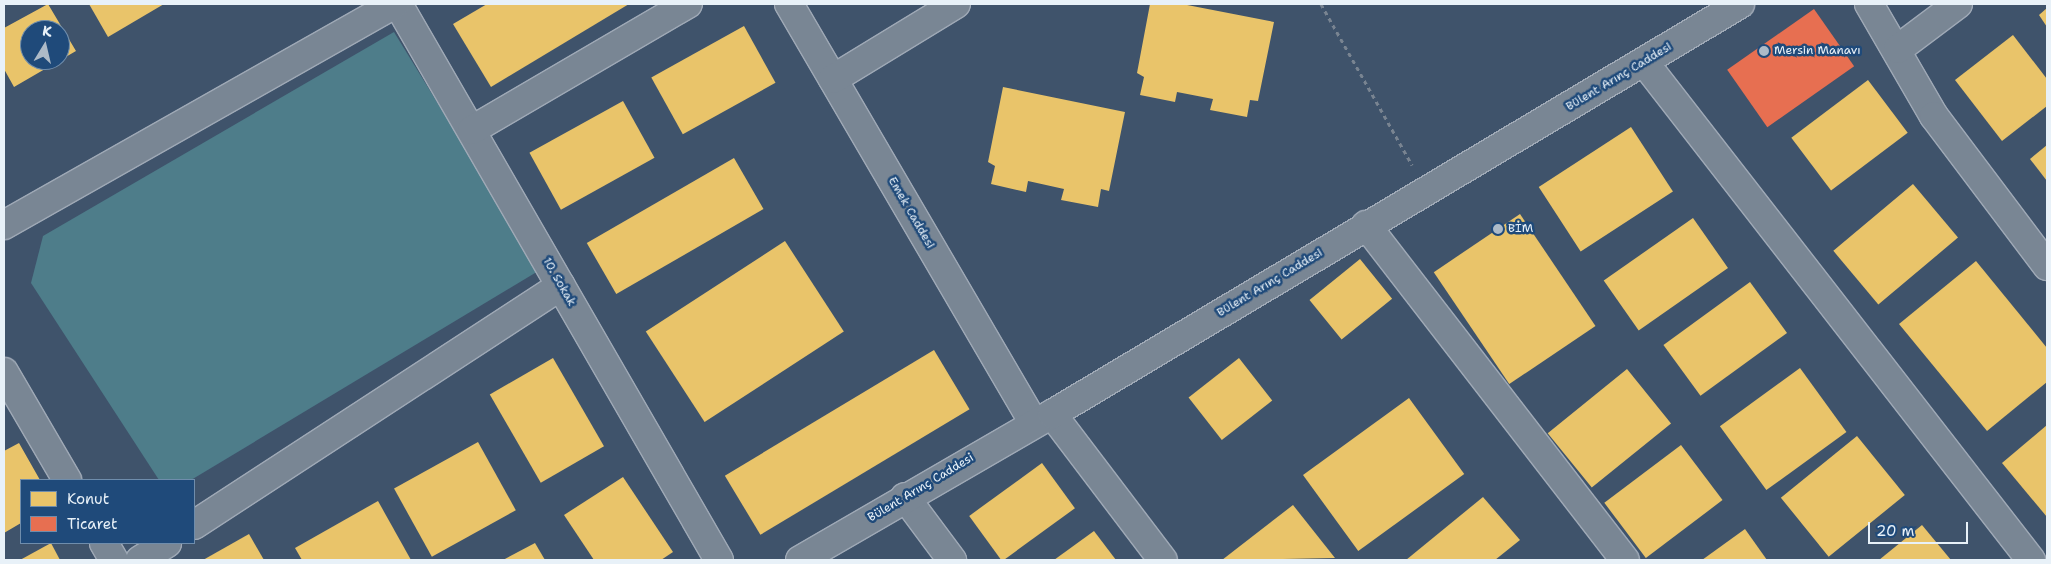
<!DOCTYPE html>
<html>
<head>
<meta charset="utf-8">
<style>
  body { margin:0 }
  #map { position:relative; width:2051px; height:564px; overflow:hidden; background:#3f536b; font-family:"Shantell Sans",sans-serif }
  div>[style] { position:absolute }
  .green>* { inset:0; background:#4e7d8a }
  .homes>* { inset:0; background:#e9c46a; transform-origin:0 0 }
  .shops>* { inset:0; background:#e76f51; transform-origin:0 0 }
  .path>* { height:3px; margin-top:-1.5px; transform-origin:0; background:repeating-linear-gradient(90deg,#798491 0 4px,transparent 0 8px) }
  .roads { filter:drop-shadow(1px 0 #9fa9b6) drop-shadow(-1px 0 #9fa9b6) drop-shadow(0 1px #9fa9b6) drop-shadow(0 -1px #9fa9b6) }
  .minor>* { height:28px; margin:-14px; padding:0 14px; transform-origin:14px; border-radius:14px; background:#798694 }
  .dots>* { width:14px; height:14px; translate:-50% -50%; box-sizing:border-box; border:2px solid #1f4a7a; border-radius:50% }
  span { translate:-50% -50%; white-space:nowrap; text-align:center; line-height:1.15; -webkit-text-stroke:5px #1f4a7a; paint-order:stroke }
  .poi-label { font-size:12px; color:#e8f1f8 }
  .left { translate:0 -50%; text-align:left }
  .street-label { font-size:12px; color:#e8f1f8 }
  .frame { position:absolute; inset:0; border:5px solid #e8f1f8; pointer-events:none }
  .legend { position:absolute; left:20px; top:479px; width:175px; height:65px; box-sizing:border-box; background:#1f4a7a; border:1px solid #6f8dac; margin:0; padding:6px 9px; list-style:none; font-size:15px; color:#e8f1f8 }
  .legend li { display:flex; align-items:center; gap:10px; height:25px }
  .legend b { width:25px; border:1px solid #6f8dac }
  .north { position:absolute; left:20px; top:20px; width:50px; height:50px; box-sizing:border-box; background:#1f4a7a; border:1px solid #6f8dac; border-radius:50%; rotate:9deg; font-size:14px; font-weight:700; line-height:20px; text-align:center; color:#e8f1f8 }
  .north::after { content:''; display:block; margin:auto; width:18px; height:22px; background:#adbac7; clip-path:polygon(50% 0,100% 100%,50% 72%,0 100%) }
  .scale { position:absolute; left:1868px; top:522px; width:100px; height:22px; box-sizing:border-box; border:2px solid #e8f1f8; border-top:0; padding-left:6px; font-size:15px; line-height:18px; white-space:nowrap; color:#e8f1f8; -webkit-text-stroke:4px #1f4a7a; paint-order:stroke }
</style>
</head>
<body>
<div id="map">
  <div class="green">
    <i style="clip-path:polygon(394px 32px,540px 270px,191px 480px,159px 480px,31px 283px,43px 236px)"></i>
  </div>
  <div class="homes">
    <i style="clip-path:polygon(evenodd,48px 4px,76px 51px,14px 87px,4px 69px,4px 28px,48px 4px,30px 30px,60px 30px,60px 60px,30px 60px,30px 30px)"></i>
    <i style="clip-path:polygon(89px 4px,164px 4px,108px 37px)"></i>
    <i style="clip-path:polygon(487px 4px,629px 4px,491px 87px,453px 24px)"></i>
    <i style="clip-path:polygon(1150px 4px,1182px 4px,1274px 22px,1258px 101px,1250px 100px,1247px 117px,1210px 110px,1213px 99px,1177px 92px,1175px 102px,1140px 95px,1144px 77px,1137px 73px)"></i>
    <i style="clip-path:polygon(2047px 8px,2047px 27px,2039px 15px)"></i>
    <i style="left:744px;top:26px;width:65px;height:106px;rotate:61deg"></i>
    <i style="clip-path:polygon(2013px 35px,2047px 79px,2047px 106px,2002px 141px,1955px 80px)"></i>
    <i style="left:1868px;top:80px;width:66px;height:96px;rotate:53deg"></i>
    <i style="clip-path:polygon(1003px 87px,1125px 112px,1109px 191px,1101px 189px,1098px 207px,1061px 200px,1064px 189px,1028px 181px,1026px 192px,991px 184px,995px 166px,988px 162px)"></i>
    <i style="left:623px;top:101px;width:65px;height:107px;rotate:61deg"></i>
    <i style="left:1631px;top:127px;width:77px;height:110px;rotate:57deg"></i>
    <i style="clip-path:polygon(2047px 145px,2047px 181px,2030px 159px)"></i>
    <i style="left:734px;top:158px;width:59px;height:170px;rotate:60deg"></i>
    <i style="left:1913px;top:184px;width:70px;height:104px;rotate:50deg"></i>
    <i style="left:1520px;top:214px;width:135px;height:104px;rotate:56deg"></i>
    <i style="left:1693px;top:218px;width:61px;height:109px;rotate:55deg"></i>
    <i style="left:785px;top:241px;width:108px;height:166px;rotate:57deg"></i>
    <i style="left:1360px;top:259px;width:51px;height:65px;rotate:51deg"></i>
    <i style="clip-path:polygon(1976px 261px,2047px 348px,2047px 382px,1987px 431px,1899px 324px)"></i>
    <i style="left:1750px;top:282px;width:63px;height:107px;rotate:54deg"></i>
    <i style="left:934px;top:350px;width:69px;height:244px;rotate:59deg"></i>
    <i style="left:553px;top:358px;width:102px;height:73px;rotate:60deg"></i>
    <i style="left:1239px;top:358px;width:54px;height:64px;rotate:52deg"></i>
    <i style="left:1800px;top:368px;width:79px;height:99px;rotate:54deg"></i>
    <i style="left:1627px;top:369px;width:70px;height:102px;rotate:51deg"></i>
    <i style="left:1409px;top:398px;width:94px;height:131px;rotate:54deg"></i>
    <i style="clip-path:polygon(2047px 425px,2047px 517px,2002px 463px)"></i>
    <i style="left:1857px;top:436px;width:76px;height:98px;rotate:51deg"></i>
    <i style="left:478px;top:442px;width:78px;height:96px;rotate:61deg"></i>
    <i style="clip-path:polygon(19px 443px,40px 480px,21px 480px,21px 523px,4px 533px,4px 451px)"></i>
    <i style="left:1681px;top:445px;width:69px;height:96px;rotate:53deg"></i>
    <i style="left:1042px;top:463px;width:56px;height:90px;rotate:54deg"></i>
    <i style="clip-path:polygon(623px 477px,673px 552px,661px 560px,594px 560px,564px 515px)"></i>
    <i style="clip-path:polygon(1483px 497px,1520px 540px,1495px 560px,1406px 560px)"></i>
    <i style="clip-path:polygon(378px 501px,411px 560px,302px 560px,295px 548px)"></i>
    <i style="clip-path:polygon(1293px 505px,1335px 558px,1222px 560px)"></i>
    <i style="clip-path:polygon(1922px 525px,1951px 560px,1879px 560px)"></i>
    <i style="clip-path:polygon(1745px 529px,1767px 560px,1702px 560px)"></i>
    <i style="clip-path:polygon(1094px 531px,1116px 560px,1054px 560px)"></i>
    <i style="clip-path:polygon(249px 534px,264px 560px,203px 560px)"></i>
    <i style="clip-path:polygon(51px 543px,60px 560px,20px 560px)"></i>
    <i style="clip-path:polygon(535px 543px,545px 560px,503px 560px)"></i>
  </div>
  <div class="shops">
    <i style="left:1814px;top:9px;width:70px;height:106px;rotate:55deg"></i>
  </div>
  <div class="path">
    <i style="left:1321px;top:4px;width:185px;rotate:60.5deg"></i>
  </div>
  <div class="roads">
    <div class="minor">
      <i style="left:398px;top:4px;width:642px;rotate:60deg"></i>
      <i style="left:789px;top:4px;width:484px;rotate:59.7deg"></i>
      <i style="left:1869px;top:4px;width:129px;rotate:59.9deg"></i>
      <i style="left:1934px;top:116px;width:188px;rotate:53deg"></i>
      <i style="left:1898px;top:49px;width:75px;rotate:-36.9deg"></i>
      <i style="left:1644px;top:62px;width:631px;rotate:52.15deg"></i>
      <i style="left:833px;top:79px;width:144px;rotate:-31.4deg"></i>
      <i style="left:472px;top:130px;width:250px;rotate:-30.3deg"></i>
      <i style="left:4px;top:225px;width:449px;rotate:-29.5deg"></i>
      <i style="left:1366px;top:225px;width:423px;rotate:52.3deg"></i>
      <i style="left:4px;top:372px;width:125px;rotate:59.7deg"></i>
      <i style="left:1052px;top:414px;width:183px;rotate:52.8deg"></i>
      <i style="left:905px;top:497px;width:79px;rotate:53.3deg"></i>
      <i style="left:194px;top:525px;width:438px;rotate:-33.1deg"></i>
      <i style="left:104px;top:543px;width:20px;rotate:60deg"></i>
      <i style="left:140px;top:560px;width:32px;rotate:-32deg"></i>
      <i style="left:800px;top:560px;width:291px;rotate:-30.1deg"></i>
      <i style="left:1052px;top:414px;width:801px;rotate:-30.79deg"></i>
    </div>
  </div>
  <div class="dots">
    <i style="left:1764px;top:51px;background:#adbac7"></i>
    <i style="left:1498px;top:229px;background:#adbac7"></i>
  </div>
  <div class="poi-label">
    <span class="left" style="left:1774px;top:51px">Mersin Manavı</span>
    <span class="left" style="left:1508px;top:229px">BİM</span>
  </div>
  <div class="street-label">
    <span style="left:1619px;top:77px;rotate:-31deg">Bülent Arınç Caddesi</span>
    <span style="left:911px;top:213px;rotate:60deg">Emek Caddesi</span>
    <span style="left:559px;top:282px;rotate:60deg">10. Sokak</span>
    <span style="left:1270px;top:283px;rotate:-31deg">Bülent Arınç Caddesi</span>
    <span style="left:921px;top:488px;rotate:-31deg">Bülent Arınç Caddesi</span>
  </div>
  <div class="frame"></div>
  <ul class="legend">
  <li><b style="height:14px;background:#e9c46a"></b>Konut</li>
  <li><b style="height:14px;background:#e76f51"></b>Ticaret</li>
  </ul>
  <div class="north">K</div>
  <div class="scale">20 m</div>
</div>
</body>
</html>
